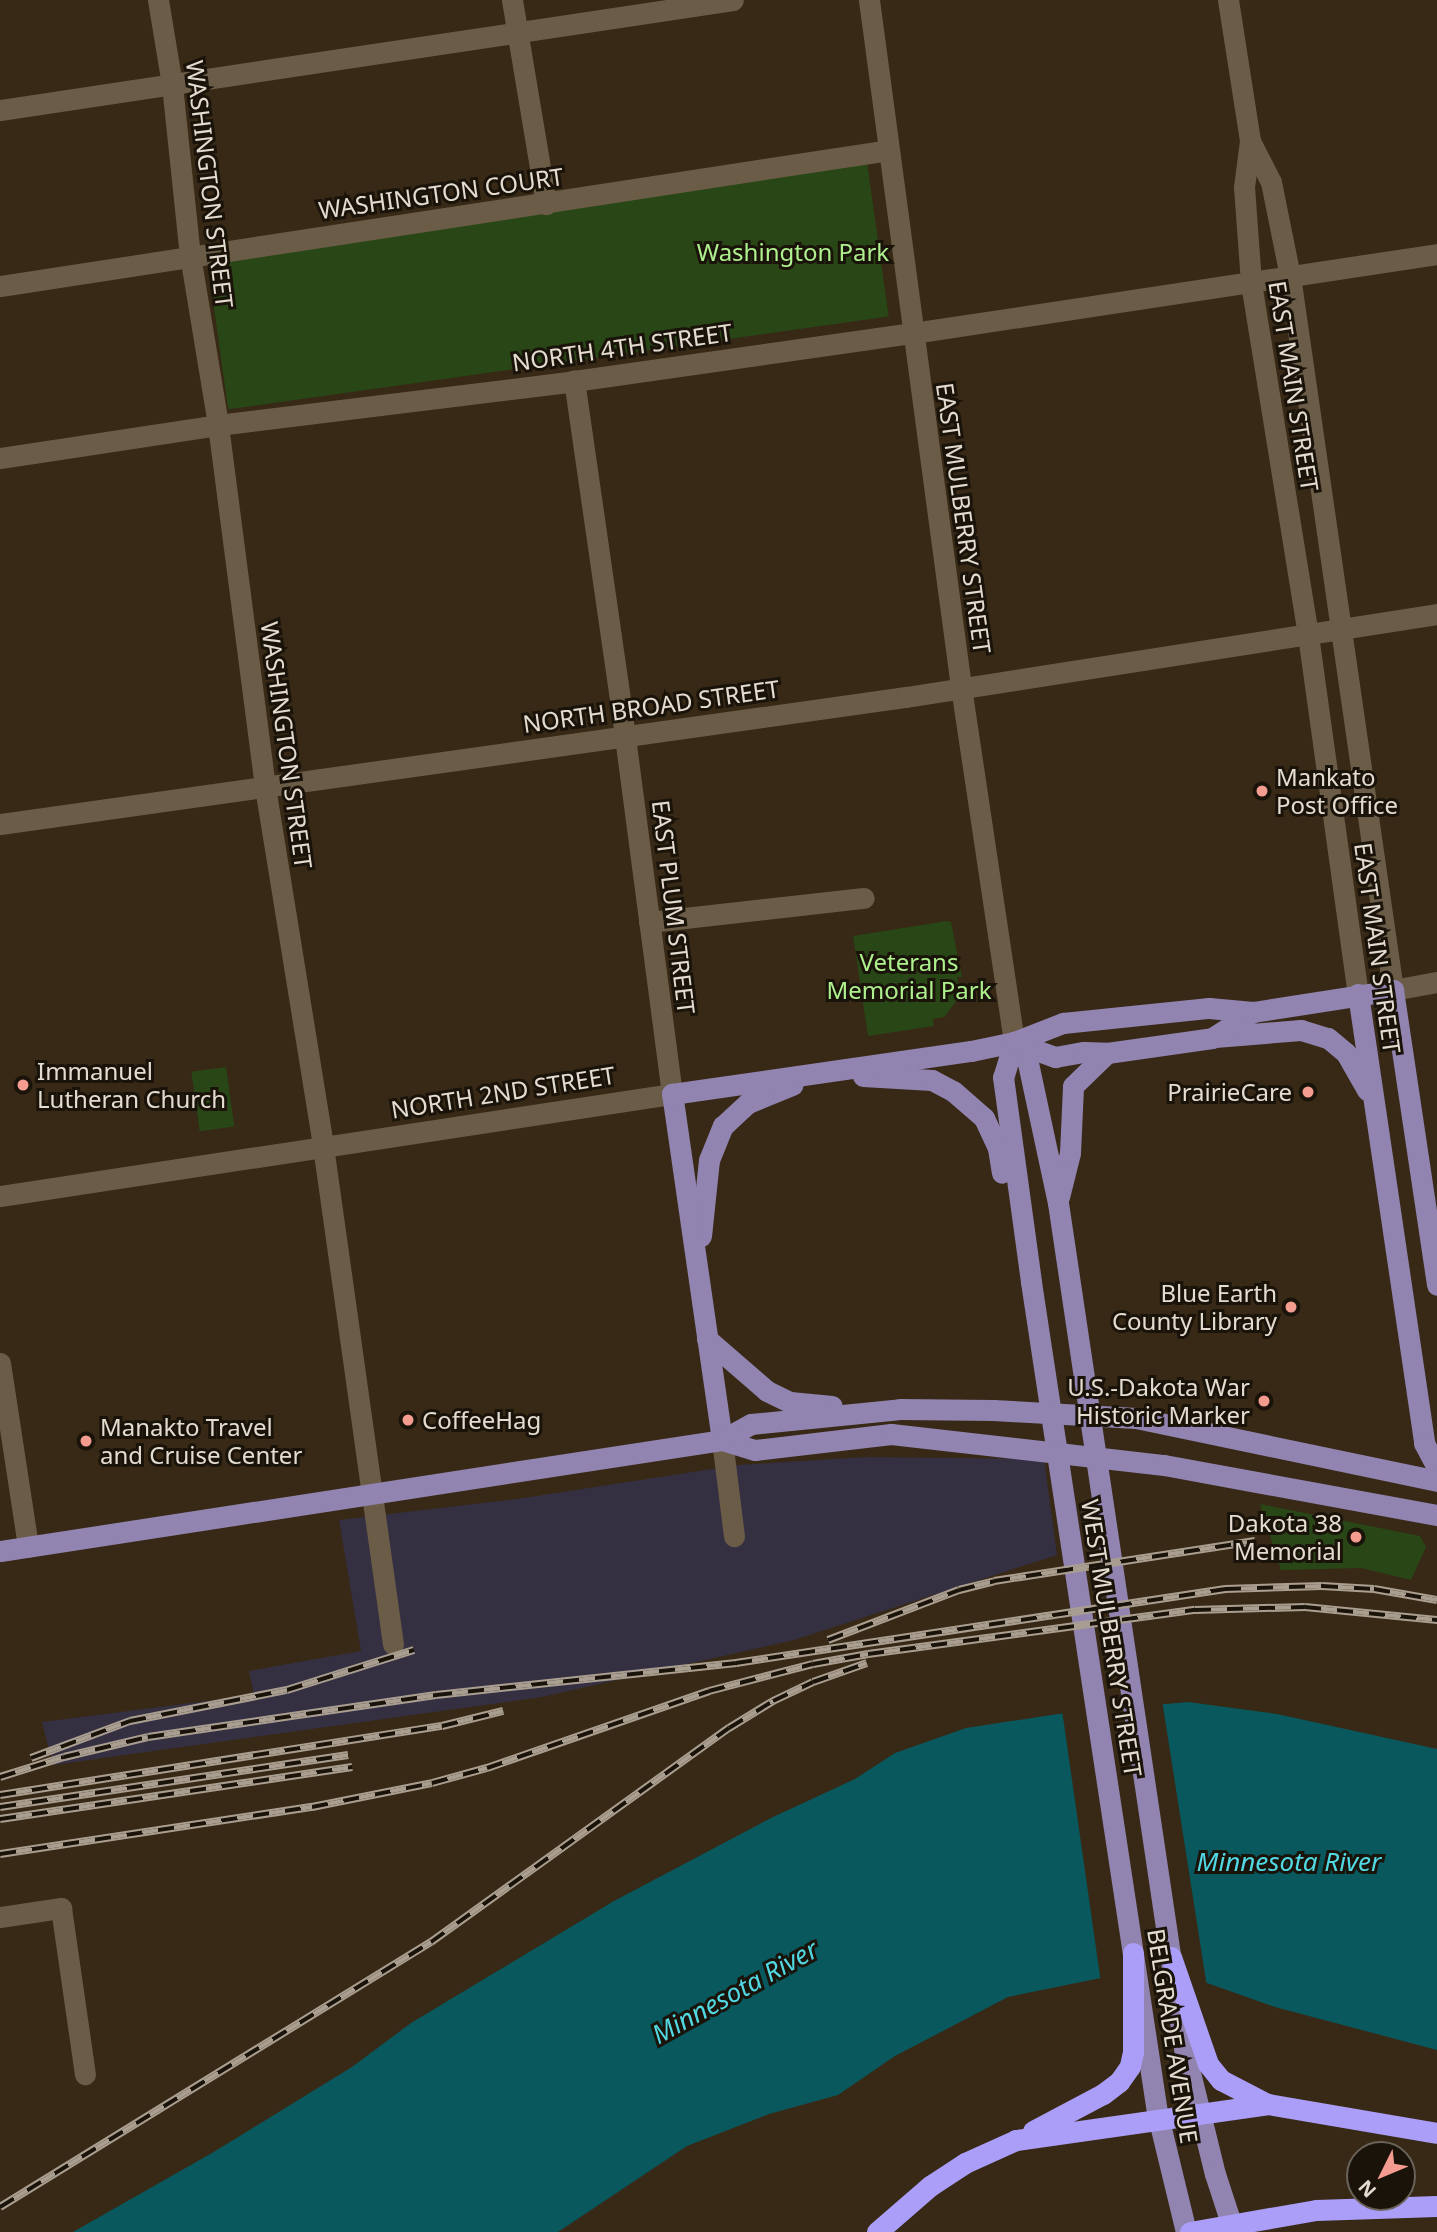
<!DOCTYPE html>
<html>
<head>
<meta charset="utf-8">
<style>
  body { margin:0 }
  #map { position:relative; width:1437px; height:2232px; overflow:hidden; background:#372916; font-family:"Noto Sans",sans-serif }
  div>[style] { position:absolute }
  .industrial>* { inset:0; background:#353041 }
  .green>* { inset:0; background:#284616; transform-origin:0 0 }
  .water>* { inset:0; background:#08585d }
  .pier>* { inset:0; background:#372916 }
  .minor>* { height:21px; margin:-10.5px; padding:0 10.5px; transform-origin:10.5px; border-radius:10.5px; background:#6b5c47 }
  .major>* { height:21px; margin:-10.5px; padding:0 10.5px; transform-origin:10.5px; border-radius:10.5px; background:#9184b1 }
  .highway>* { height:21px; margin:-10.5px; padding:0 10.5px; transform-origin:10.5px; border-radius:10.5px; background:#ab9ef8 }
  .rail>* { height:8px; margin-top:-4px; transform-origin:0; background:repeating-linear-gradient(90deg,#19130a 0 16px,#a99e8f 0 32px); box-sizing:border-box; border-block:2px solid #a99e8f }
  .dots>* { width:19px; height:19px; translate:-50% -50%; box-sizing:border-box; border:4px solid #19130a; border-radius:50% }
  span { translate:-50% -50%; white-space:nowrap; text-align:center; line-height:1.15; -webkit-text-stroke:6px #19130a; paint-order:stroke }
  .street-label { font-size:24px; color:#e5dcd0 }
  .park-label { font-size:24px; color:#aef08d }
  .poi-label { font-size:24px; color:#e5dcd0 }
  .left { translate:0 -50%; text-align:left }
  .right { translate:-100% -50%; text-align:right }
  .water-label { font-size:26px; color:#51d8e2; font-style:italic }
  .north { position:absolute; left:1346px; top:2141px; width:70px; height:70px; box-sizing:border-box; background:#19130a; border:2px solid #6b6359; border-radius:50%; rotate:227deg; font-size:19px; font-weight:700; line-height:28px; text-align:center; color:#e5dcd0 }
  .north::after { content:''; display:block; margin:auto; width:24px; height:32px; background:#f59c90; clip-path:polygon(50% 0,100% 100%,50% 72%,0 100%) }
</style>
</head>
<body>
<div id="map">
  <div class="industrial">
    <i style="clip-path:polygon(866px 1457px,1044px 1459px,1057px 1555px,794px 1640px,542px 1697px,53px 1765px,42px 1722px,254px 1695px,249px 1671px,361px 1651px,339px 1520px,517px 1499px,738px 1465px)"></i>
  </div>
  <div class="green">
    <i style="left:867px;top:162px;width:156px;height:667px;rotate:82deg"></i>
    <i style="clip-path:polygon(947px 921px,951px 922px,962px 977px,957px 977px,961px 995px,944px 1017px,933px 1019px,934px 1026px,868px 1036px,853px 936px)"></i>
    <i style="left:226px;top:1067px;width:60px;height:35px;rotate:82deg"></i>
    <i style="clip-path:polygon(1260px 1504px,1420px 1536px,1426px 1547px,1411px 1580px,1361px 1568px,1281px 1570px)"></i>
  </div>
  <div class="water">
    <i style="clip-path:polygon(1188px 1702px,1277px 1714px,1437px 1749px,1437px 2050px,1275px 2007px,1207px 1983px,1135px 1971px,1008px 1997px,895px 2056px,838px 2095px,769px 2114px,687px 2146px,558px 2232px,73px 2232px,212px 2153px,352px 2067px,411px 2023px,614px 1901px,773px 1817px,855px 1779px,895px 1753px,966px 1728px,1058px 1714px)"></i>
  </div>
  <div class="pier">
    <i style="clip-path:polygon(1162px 1700px,1207px 1987px,1135px 1975px,1101px 1983px,1062px 1710px)"></i>
  </div>
  <div class="minor">
    <i style="left:158px;top:0;width:86px;rotate:80.6deg"></i>
    <i style="left:172px;top:85px;width:171px;rotate:84deg"></i>
    <i style="left:190px;top:255px;width:172px;rotate:80.6deg"></i>
    <i style="left:218px;top:425px;width:365px;rotate:82.6deg"></i>
    <i style="left:265px;top:787px;width:364px;rotate:80.8deg"></i>
    <i style="left:323px;top:1146px;width:503px;rotate:82deg"></i>
    <i style="left:512px;top:0;width:207px;rotate:80.5deg"></i>
    <i style="left:869px;top:0;width:693px;rotate:82.37deg"></i>
    <i style="left:961px;top:687px;width:359px;rotate:81.5deg"></i>
    <i style="left:1228px;top:0;width:143px;rotate:81.1deg"></i>
    <i style="left:1250px;top:141px;width:46px;rotate:97.4deg"></i>
    <i style="left:1244px;top:187px;width:96px;rotate:85.8deg"></i>
    <i style="left:1251px;top:283px;width:357px;rotate:80.8deg"></i>
    <i style="left:1308px;top:635px;width:362px;rotate:82.1deg"></i>
    <i style="left:0;top:110px;width:741px;rotate:-8.53deg"></i>
    <i style="left:1250px;top:141px;width:46px;rotate:62.9deg"></i>
    <i style="left:1271px;top:182px;width:96px;rotate:78.6deg"></i>
    <i style="left:1290px;top:276px;width:721px;rotate:81.79deg"></i>
    <i style="left:1393px;top:990px;width:45px;rotate:-10.3deg"></i>
    <i style="left:0;top:286px;width:899px;rotate:-8.7deg"></i>
    <i style="left:0;top:458px;width:220px;rotate:-8.6deg"></i>
    <i style="left:218px;top:425px;width:359px;rotate:-7deg"></i>
    <i style="left:574px;top:381px;width:342px;rotate:-8.1deg"></i>
    <i style="left:913px;top:333px;width:530px;rotate:-8.57deg"></i>
    <i style="left:0;top:824px;width:915px;rotate:-7.98deg"></i>
    <i style="left:906px;top:697px;width:537px;rotate:-8.88deg"></i>
    <i style="left:649px;top:922px;width:216px;rotate:-6.4deg"></i>
    <i style="left:0;top:1196px;width:680px;rotate:-8.63deg"></i>
    <i style="left:672px;top:1094px;width:377px;rotate:-97.5deg"></i>
    <i style="left:623px;top:720px;width:343px;rotate:-98.2deg"></i>
    <i style="left:0;top:1363px;width:186px;rotate:81.3deg"></i>
    <i style="left:722px;top:1440px;width:97px;rotate:82.9deg"></i>
    <i style="left:0;top:1917px;width:62px;rotate:-8.4deg"></i>
    <i style="left:61px;top:1908px;width:168px;rotate:81.8deg"></i>
  </div>
  <div class="major">
    <i style="left:1358px;top:994px;width:454px;rotate:81.6deg"></i>
    <i style="left:1424px;top:1443px;width:27px;rotate:62deg"></i>
    <i style="left:1215px;top:1037px;width:86px;rotate:-4.7deg"></i>
    <i style="left:1301px;top:1030px;width:28px;rotate:17deg"></i>
    <i style="left:1328px;top:1038px;width:23px;rotate:40deg"></i>
    <i style="left:1346px;top:1053px;width:43px;rotate:60.4deg"></i>
    <i style="left:1014px;top:1042px;width:25px;rotate:56deg"></i>
    <i style="left:1028px;top:1063px;width:143px;rotate:77.9deg"></i>
    <i style="left:1058px;top:1203px;width:854px;rotate:81.52deg"></i>
    <i style="left:1184px;top:2048px;width:130px;rotate:76.2deg"></i>
    <i style="left:1215px;top:2174px;width:61px;rotate:71.9deg"></i>
    <i style="left:1014px;top:1042px;width:37px;rotate:107deg"></i>
    <i style="left:1003px;top:1077px;width:207px;rotate:82.2deg"></i>
    <i style="left:1031px;top:1282px;width:840px;rotate:81.37deg"></i>
    <i style="left:1157px;top:2112px;width:123px;rotate:76.4deg"></i>
    <i style="left:1014px;top:1042px;width:44px;rotate:20.1deg"></i>
    <i style="left:1055px;top:1057px;width:29px;rotate:-10deg"></i>
    <i style="left:1084px;top:1052px;width:23px;rotate:2deg"></i>
    <i style="left:1107px;top:1053px;width:106px;rotate:-8.1deg"></i>
    <i style="left:1212px;top:1038px;width:49px;rotate:-32.4deg"></i>
    <i style="left:863px;top:1076px;width:69px;rotate:3.3deg"></i>
    <i style="left:932px;top:1080px;width:24px;rotate:28deg"></i>
    <i style="left:953px;top:1091px;width:41px;rotate:41.1deg"></i>
    <i style="left:984px;top:1118px;width:33px;rotate:65deg"></i>
    <i style="left:998px;top:1148px;width:25px;rotate:81deg"></i>
    <i style="left:1059px;top:1197px;width:45px;rotate:-76deg"></i>
    <i style="left:1070px;top:1153px;width:67px;rotate:-87.4deg"></i>
    <i style="left:1073px;top:1086px;width:47px;rotate:-44.1deg"></i>
    <i style="left:701px;top:1236px;width:76px;rotate:-84deg"></i>
    <i style="left:709px;top:1160px;width:37px;rotate:-68deg"></i>
    <i style="left:723px;top:1126px;width:34px;rotate:-43deg"></i>
    <i style="left:748px;top:1103px;width:48px;rotate:-22.2deg"></i>
    <i style="left:707px;top:1339px;width:79px;rotate:40.9deg"></i>
    <i style="left:767px;top:1391px;width:25px;rotate:26deg"></i>
    <i style="left:790px;top:1402px;width:42px;rotate:5.4deg"></i>
    <i style="left:722px;top:1440px;width:350px;rotate:-98.2deg"></i>
    <i style="left:672px;top:1094px;width:302px;rotate:-8.2deg"></i>
    <i style="left:971px;top:1051px;width:44px;rotate:-11.8deg"></i>
    <i style="left:1014px;top:1042px;width:53px;rotate:-21.2deg"></i>
    <i style="left:1063px;top:1023px;width:147px;rotate:-5.9deg"></i>
    <i style="left:1209px;top:1008px;width:44px;rotate:5.2deg"></i>
    <i style="left:1253px;top:1012px;width:142px;rotate:-8.9deg"></i>
    <i style="left:1393px;top:990px;width:298px;rotate:81.5deg"></i>
    <i style="left:722px;top:1440px;width:34px;rotate:17deg"></i>
    <i style="left:755px;top:1450px;width:137px;rotate:-6.7deg"></i>
    <i style="left:891px;top:1434px;width:275px;rotate:6.5deg"></i>
    <i style="left:1164px;top:1465px;width:278px;rotate:10.4deg"></i>
    <i style="left:0;top:1551px;width:730px;rotate:-8.74deg"></i>
    <i style="left:722px;top:1440px;width:33px;rotate:-29deg"></i>
    <i style="left:751px;top:1424px;width:150px;rotate:-5.7deg"></i>
    <i style="left:900px;top:1409px;width:93px;rotate:0.6deg"></i>
    <i style="left:993px;top:1410px;width:143px;rotate:3.2deg"></i>
    <i style="left:1136px;top:1418px;width:308px;rotate:11.8deg"></i>
  </div>
  <div class="highway">
    <i style="left:1171px;top:1957px;width:113px;rotate:70.9deg"></i>
    <i style="left:1208px;top:2064px;width:21px;rotate:51deg"></i>
    <i style="left:1221px;top:2080px;width:50px;rotate:27.6deg"></i>
    <i style="left:1033px;top:2131px;width:79px;rotate:-27.9deg"></i>
    <i style="left:1103px;top:2094px;width:20px;rotate:-37deg"></i>
    <i style="left:1119px;top:2082px;width:19px;rotate:-55deg"></i>
    <i style="left:1130px;top:2066px;width:14px;rotate:-78deg"></i>
    <i style="left:1133px;top:2052px;width:99px;rotate:-90deg"></i>
    <i style="left:877px;top:2232px;width:70px;rotate:-41deg"></i>
    <i style="left:930px;top:2186px;width:42px;rotate:-33.3deg"></i>
    <i style="left:965px;top:2163px;width:56px;rotate:-24.3deg"></i>
    <i style="left:1016px;top:2140px;width:255px;rotate:-8.1deg"></i>
    <i style="left:1268px;top:2104px;width:171px;rotate:9.7deg"></i>
    <i style="left:1190px;top:2232px;width:128px;rotate:-9.9deg"></i>
    <i style="left:1316px;top:2210px;width:121px;rotate:-1.9deg"></i>
  </div>
  <div class="rail">
    <i style="left:828px;top:1640px;width:140px;rotate:-20.9deg"></i>
    <i style="left:959px;top:1590px;width:36px;rotate:-14deg"></i>
    <i style="left:994px;top:1581px;width:264px;rotate:-8.7deg"></i>
    <i style="left:31px;top:1758px;width:106px;rotate:-20.5deg"></i>
    <i style="left:130px;top:1721px;width:160px;rotate:-11.2deg"></i>
    <i style="left:287px;top:1690px;width:133px;rotate:-17.5deg"></i>
    <i style="left:0;top:1777px;width:67px;rotate:-17.4deg"></i>
    <i style="left:64px;top:1757px;width:86px;rotate:-13.4deg"></i>
    <i style="left:148px;top:1737px;width:291px;rotate:-8.3deg"></i>
    <i style="left:436px;top:1695px;width:302px;rotate:-6.1deg"></i>
    <i style="left:736px;top:1663px;width:495px;rotate:-8.6deg"></i>
    <i style="left:1225px;top:1589px;width:97px;rotate:-1.8deg"></i>
    <i style="left:1322px;top:1586px;width:52px;rotate:3.3deg"></i>
    <i style="left:1374px;top:1589px;width:64px;rotate:9.9deg"></i>
    <i style="left:0;top:1795px;width:447px;rotate:-8.9deg"></i>
    <i style="left:442px;top:1726px;width:63px;rotate:-13.8deg"></i>
    <i style="left:0;top:1807px;width:352px;rotate:-8.5deg"></i>
    <i style="left:0;top:1819px;width:356px;rotate:-8.4deg"></i>
    <i style="left:0;top:1854px;width:316px;rotate:-8.6deg"></i>
    <i style="left:312px;top:1807px;width:122px;rotate:-11.3deg"></i>
    <i style="left:432px;top:1783px;width:57px;rotate:-15.3deg"></i>
    <i style="left:487px;top:1768px;width:235px;rotate:-19.1deg"></i>
    <i style="left:709px;top:1691px;width:107px;rotate:-14.6deg"></i>
    <i style="left:813px;top:1664px;width:56px;rotate:-10.3deg"></i>
    <i style="left:868px;top:1654px;width:330px;rotate:-7.7deg"></i>
    <i style="left:1195px;top:1610px;width:110px;rotate:-1.6deg"></i>
    <i style="left:1305px;top:1607px;width:133px;rotate:5.6deg"></i>
    <i style="left:0;top:2207px;width:506px;rotate:-31.59deg"></i>
    <i style="left:431px;top:1942px;width:367px;rotate:-35.7deg"></i>
    <i style="left:729px;top:1728px;width:52px;rotate:-31.5deg"></i>
    <i style="left:773px;top:1701px;width:44px;rotate:-25.4deg"></i>
    <i style="left:813px;top:1682px;width:57px;rotate:-19.4deg"></i>
  </div>
  <div class="dots">
    <i style="left:1262px;top:791px;background:#f59c90"></i>
    <i style="left:23px;top:1085px;background:#f59c90"></i>
    <i style="left:1308px;top:1092px;background:#f59c90"></i>
    <i style="left:1291px;top:1307px;background:#f59c90"></i>
    <i style="left:1264px;top:1401px;background:#f59c90"></i>
    <i style="left:408px;top:1420px;background:#f59c90"></i>
    <i style="left:86px;top:1441px;background:#f59c90"></i>
    <i style="left:1356px;top:1537px;background:#f59c90"></i>
  </div>
  <div class="street-label">
    <span style="left:210px;top:184px;rotate:83deg">WASHINGTON STREET</span>
    <span style="left:441px;top:193px;rotate:-8deg">WASHINGTON COURT</span>
    <span style="left:622px;top:347px;rotate:-8deg">NORTH 4TH STREET</span>
    <span style="left:1294px;top:386px;rotate:81deg">EAST MAIN STREET</span>
    <span style="left:964px;top:518px;rotate:82deg">EAST MULBERRY STREET</span>
    <span style="left:651px;top:706px;rotate:-8deg">NORTH BROAD STREET</span>
    <span style="left:287px;top:745px;rotate:82deg">WASHINGTON STREET</span>
    <span style="left:674px;top:907px;rotate:83deg">EAST PLUM STREET</span>
    <span style="left:1378px;top:948px;rotate:82deg">EAST MAIN STREET</span>
    <span style="left:503px;top:1092px;rotate:-9deg">NORTH 2ND STREET</span>
    <span style="left:1112px;top:1638px;rotate:81deg">WEST MULBERRY STREET</span>
    <span style="left:1173px;top:2036px;rotate:81deg">BELGRADE AVENUE</span>
  </div>
  <div class="park-label">
    <span style="left:793px;top:252px">Washington Park</span>
    <span style="left:909px;top:976px">Veterans<br>Memorial Park</span>
  </div>
  <div class="poi-label">
    <span class="left" style="left:1276px;top:791px">Mankato<br>Post Office</span>
    <span class="left" style="left:37px;top:1085px">Immanuel<br>Lutheran Church</span>
    <span class="right" style="left:1292px;top:1092px">PrairieCare</span>
    <span class="right" style="left:1277px;top:1307px">Blue Earth<br>County Library</span>
    <span class="right" style="left:1250px;top:1401px">U.S.-Dakota War<br>Historic Marker</span>
    <span class="left" style="left:422px;top:1420px">CoffeeHag</span>
    <span class="left" style="left:100px;top:1441px">Manakto Travel<br>and Cruise Center</span>
    <span class="right" style="left:1342px;top:1537px">Dakota 38<br>Memorial</span>
  </div>
  <div class="water-label">
    <span style="left:1289px;top:1862px">Minnesota River</span>
    <span style="left:735px;top:1992px;rotate:-29deg">Minnesota River</span>
  </div>
  <div class="north">N</div>
</div>
</body>
</html>
